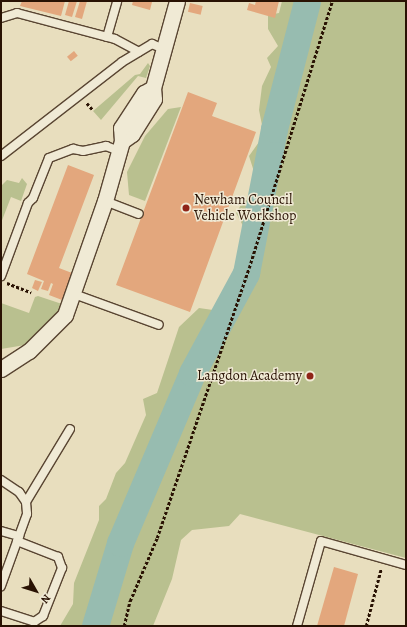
<!DOCTYPE html>
<html>
<head>
<meta charset="utf-8">
<style>
  body { margin:0 }
  #map { position:relative; width:407px; height:627px; overflow:hidden; background:#e8debe; font-family:Alegreya,serif }
  div>[style] { position:absolute }
  .green>* { inset:0; background:#b9c08f }
  .river>* { height:27px; margin:-13.5px; padding:0 13.5px; transform-origin:13.5px; border-radius:13.5px; background:#97bcb0 }
  .building>* { inset:0; background:#e3a77d; transform-origin:0 0 }
  .path>* { height:2.5px; margin-top:-1.25px; transform-origin:0; background:repeating-linear-gradient(90deg,#291203 0 3px,transparent 0 5px) }
  .roads { filter:drop-shadow(1px 0 #594532) drop-shadow(-1px 0 #594532) drop-shadow(0 1px #594532) drop-shadow(0 -1px #594532) }
  .lane>* { height:8px; margin:-4px; padding:0 4px; transform-origin:4px; border-radius:4px; background:#f0ead5 }
  .street>* { height:15px; margin:-7.5px; padding:0 7.5px; transform-origin:7.5px; border-radius:7.5px; background:#f0ead5 }
  .dots>* { width:11px; height:11px; translate:-50% -50%; box-sizing:border-box; border:2px solid #f0ead5; border-radius:50% }
  span { translate:-50% -50%; white-space:nowrap; text-align:center; line-height:1.15; -webkit-text-stroke:3px #f0ead5; paint-order:stroke }
  .poi-label { font-size:14px; color:#291203 }
  .left { translate:0 -50%; text-align:left }
  .right { translate:-100% -50%; text-align:right }
  .frame { position:absolute; inset:0; border:2px solid #291203; pointer-events:none }
  .north { position:absolute; left:16px; top:571px; width:40px; height:40px; -webkit-text-stroke:3px #f0ead5; paint-order:stroke; rotate:129deg; font-size:11px; font-weight:700; line-height:16px; text-align:center; color:#291203 }
  .north::after { content:''; display:block; margin:auto; width:14px; height:18px; background:#291203; clip-path:polygon(50% 0,100% 100%,50% 72%,0 100%) }
</style>
</head>
<body>
<div id="map">
  <div class="green">
    <i style="clip-path:polygon(282px 1px,406px 1px,406px 558px,240px 514px,229px 526px,192px 530px,181px 540px,172px 579px,153px 626px,60px 626px,73px 604px,74px 583px,99px 520px,99px 506px,106px 499px,116px 473px,125px 463px,146px 415px,143px 399px,157px 393px,179px 327px,199px 308px,213px 310px,231px 283px,247px 233px,236px 213px,244px 200px,253px 201px,256px 178px,249px 156px,264px 135px,259px 110px,262px 86px,271px 67px,267px 58px,278px 46px,268px 29px,268px 15px,279px 13px)"></i>
    <i style="clip-path:polygon(148px 63px,150px 66px,146px 78px,138px 76px,101px 120px,93px 111px,135px 75px,140px 74px)"></i>
    <i style="clip-path:polygon(181px 107px,145px 201px,129px 195px,127px 172px,145px 136px,168px 109px)"></i>
    <i style="clip-path:polygon(22px 178px,27px 184px,21px 201px,11px 197px,1px 223px,1px 186px,7px 180px,19px 183px)"></i>
    <i style="clip-path:polygon(38px 296px,62px 304px,57px 314px,25px 345px,1px 349px,1px 303px,29px 313px,35px 297px)"></i>
  </div>
  <div class="river">
    <i style="left:95px;top:626px;width:87px;rotate:-73.2deg"></i>
    <i style="left:120px;top:543px;width:185px;rotate:-67deg"></i>
    <i style="left:192px;top:373px;width:114px;rotate:-61.6deg"></i>
    <i style="left:246px;top:273px;width:147px;rotate:-79deg"></i>
    <i style="left:274px;top:129px;width:132px;rotate:-75.5deg"></i>
  </div>
  <div class="building">
    <i style="clip-path:polygon(22px 1px,65px 1px,61px 16px,20px 6px)"></i>
    <i style="clip-path:polygon(69px 1px,77px 1px,72px 17px,65px 15px)"></i>
    <i style="clip-path:polygon(80px 1px,87px 1px,82px 19px,75px 17px)"></i>
    <i style="clip-path:polygon(133px 1px,151px 1px,152px 2px,150px 10px,132px 5px)"></i>
    <i style="clip-path:polygon(256px 1px,279px 1px,275px 18px,247px 10px,249px 3px,255px 5px)"></i>
    <i style="left:190px;top:3px;width:13px;height:9px;rotate:13deg"></i>
    <i style="left:74px;top:51px;width:6px;height:9px;rotate:51deg"></i>
    <i style="clip-path:polygon(188px 92px,217px 103px,212px 116px,256px 132px,190px 312px,116px 285px)"></i>
    <i style="clip-path:polygon(68px 165px,94px 175px,59px 268px,72px 273px,62px 300px,49px 295px,53px 284px,51px 283px,48px 291px,41px 289px,44px 281px,27px 274px)"></i>
    <i style="clip-path:polygon(35px 280px,42px 282px,38px 291px,32px 288px)"></i>
    <i style="clip-path:polygon(334px 567px,358px 574px,344px 626px,317px 626px)"></i>
  </div>
  <div class="path">
    <i style="left:87px;top:103px;width:9px;rotate:49deg"></i>
    <i style="left:7px;top:283px;width:26px;rotate:21deg"></i>
    <i style="left:124px;top:626px;width:26px;rotate:-77deg"></i>
    <i style="left:130px;top:601px;width:69px;rotate:-66.8deg"></i>
    <i style="left:157px;top:538px;width:285px;rotate:-71.2deg"></i>
    <i style="left:249px;top:268px;width:280px;rotate:-72.7deg"></i>
    <i style="left:366px;top:626px;width:59px;rotate:-75.3deg"></i>
  </div>
  <div class="roads">
    <div class="lane">
      <i style="left:1px;top:18px;width:17px;rotate:-17deg"></i>
      <i style="left:17px;top:13px;width:101px;rotate:14.9deg"></i>
      <i style="left:115px;top:39px;width:27px;rotate:28deg"></i>
      <i style="left:107px;top:37px;width:37px;rotate:-74deg"></i>
      <i style="left:1px;top:156px;width:153px;rotate:-37.8deg"></i>
      <i style="left:122px;top:62px;width:35px;rotate:-31deg"></i>
      <i style="left:152px;top:44px;width:13px;rotate:23deg"></i>
      <i style="left:105px;top:201px;width:36px;rotate:21deg"></i>
      <i style="left:1px;top:276px;width:78px;rotate:-69.7deg"></i>
      <i style="left:28px;top:203px;width:7px;rotate:-45deg"></i>
      <i style="left:33px;top:198px;width:43px;rotate:-68.2deg"></i>
      <i style="left:49px;top:158px;width:26px;rotate:-21deg"></i>
      <i style="left:73px;top:149px;width:10px;rotate:11deg"></i>
      <i style="left:83px;top:151px;width:24px;rotate:-12deg"></i>
      <i style="left:106px;top:146px;width:14px;rotate:21deg"></i>
      <i style="left:74px;top:294px;width:90px;rotate:20deg"></i>
      <i style="left:1px;top:480px;width:22px;rotate:34deg"></i>
      <i style="left:19px;top:492px;width:12px;rotate:55deg"></i>
      <i style="left:26px;top:502px;width:12px;rotate:85deg"></i>
      <i style="left:27px;top:514px;width:77px;rotate:109.9deg"></i>
      <i style="left:26px;top:502px;width:85px;rotate:-58.9deg"></i>
      <i style="left:1px;top:531px;width:19px;rotate:16deg"></i>
      <i style="left:1px;top:611px;width:35px;rotate:18deg"></i>
      <i style="left:34px;top:622px;width:11px;rotate:-34deg"></i>
      <i style="left:43px;top:616px;width:52px;rotate:-68.4deg"></i>
      <i style="left:62px;top:568px;width:12px;rotate:-110deg"></i>
      <i style="left:58px;top:557px;width:44px;rotate:-158.7deg"></i>
      <i style="left:297px;top:626px;width:88px;rotate:-74.2deg"></i>
      <i style="left:321px;top:541px;width:88px;rotate:15.8deg"></i>
    </div>
    <div class="street">
      <i style="left:122px;top:141px;width:12px;rotate:-35deg"></i>
      <i style="left:132px;top:134px;width:41px;rotate:-57.8deg"></i>
      <i style="left:154px;top:99px;width:11px;rotate:-95deg"></i>
      <i style="left:153px;top:88px;width:90px;rotate:-74.6deg"></i>
      <i style="left:1px;top:369px;width:33px;rotate:-33deg"></i>
      <i style="left:29px;top:351px;width:51px;rotate:-45deg"></i>
      <i style="left:65px;top:315px;width:121px;rotate:-70.7deg"></i>
      <i style="left:105px;top:201px;width:62px;rotate:-74.2deg"></i>
      <i style="left:122px;top:141px;width:13px;rotate:-94deg"></i>
      <i style="left:121px;top:128px;width:42px;rotate:-56.7deg"></i>
      <i style="left:144px;top:93px;width:10px;rotate:-29deg"></i>
    </div>
  </div>
  <div class="dots">
    <i style="left:186px;top:208px;background:#8f2418"></i>
    <i style="left:310px;top:376px;background:#8f2418"></i>
  </div>
  <div class="poi-label">
    <span class="left" style="left:194px;top:208px">Newham Council<br>Vehicle Workshop</span>
    <span class="right" style="left:302px;top:376px">Langdon Academy</span>
  </div>
  <div class="frame"></div>
  <div class="north">N</div>
</div>
</body>
</html>
